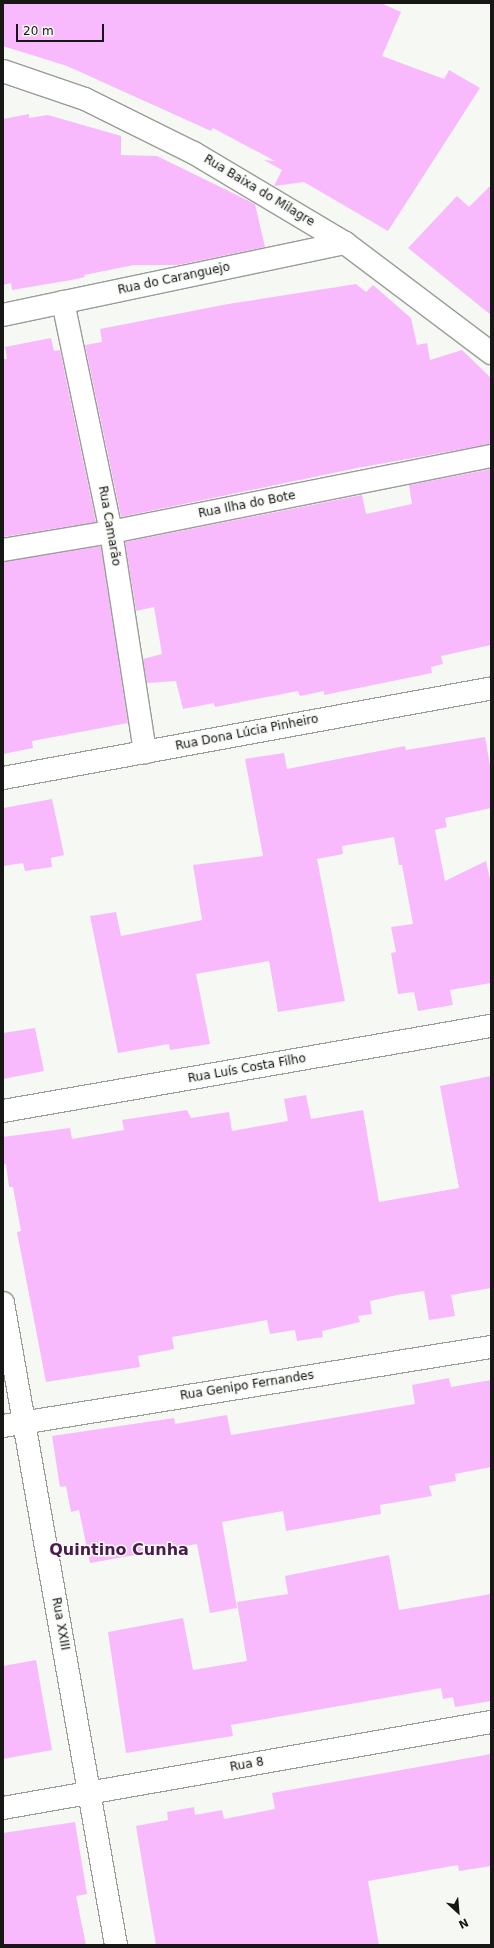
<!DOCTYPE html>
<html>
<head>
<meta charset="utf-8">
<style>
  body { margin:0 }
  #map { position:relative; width:494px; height:1948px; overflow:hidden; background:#f5f8f3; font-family:"DejaVu Sans",sans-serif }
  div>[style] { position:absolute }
  .building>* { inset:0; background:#f9bafd }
  .roads { filter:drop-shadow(1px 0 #9a9c97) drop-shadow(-1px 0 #9a9c97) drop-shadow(0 1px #9a9c97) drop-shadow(0 -1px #9a9c97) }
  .minor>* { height:22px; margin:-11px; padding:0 11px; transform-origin:11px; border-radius:11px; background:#fff }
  span { translate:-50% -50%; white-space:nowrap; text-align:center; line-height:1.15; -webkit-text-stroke:3px #f5f8f3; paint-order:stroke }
  .street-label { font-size:12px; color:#171816 }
  .district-label { font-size:16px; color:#491b4d; font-weight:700 }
  .frame { position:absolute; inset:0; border:4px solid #171816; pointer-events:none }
  .north { position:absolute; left:438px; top:1892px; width:40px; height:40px; -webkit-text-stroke:3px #f5f8f3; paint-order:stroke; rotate:154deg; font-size:11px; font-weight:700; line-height:16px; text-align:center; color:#171816 }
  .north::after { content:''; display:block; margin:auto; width:14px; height:18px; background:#171816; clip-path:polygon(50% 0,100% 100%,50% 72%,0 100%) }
  .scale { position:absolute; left:16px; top:24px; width:88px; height:18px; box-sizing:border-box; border:2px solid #171816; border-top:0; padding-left:5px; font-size:12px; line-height:14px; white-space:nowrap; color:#171816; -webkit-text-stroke:3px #f5f8f3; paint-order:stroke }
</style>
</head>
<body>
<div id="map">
  <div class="building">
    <i style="clip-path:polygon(3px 3px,381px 3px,401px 12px,382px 56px,444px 79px,449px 70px,480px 88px,388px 231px,304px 182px,274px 186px,282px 170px,264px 160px,275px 161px,213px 128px,211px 131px,67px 66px,3px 46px)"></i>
    <i style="clip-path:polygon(29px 114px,29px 118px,48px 115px,121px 136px,121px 155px,157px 156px,255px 204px,265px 247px,178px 265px,134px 265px,84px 275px,85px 277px,71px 280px,12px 290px,11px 283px,3px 285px,3px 119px)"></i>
    <i style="clip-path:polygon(491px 185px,491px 315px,408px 248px,457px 196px,469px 207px)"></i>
    <i style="clip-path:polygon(356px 284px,366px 292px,373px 285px,411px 318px,417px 345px,427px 343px,430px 360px,462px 350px,491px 378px,491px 444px,357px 468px,121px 517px,85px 345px,102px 342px,100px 329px,228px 304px)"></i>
    <i style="clip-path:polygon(51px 338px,54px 351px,60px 350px,96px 522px,3px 537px,3px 359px,7px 359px,5px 347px)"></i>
    <i style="clip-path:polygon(491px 469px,491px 645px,441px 656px,443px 664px,431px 667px,432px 673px,324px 695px,324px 691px,300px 696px,298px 691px,215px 707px,214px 703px,183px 709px,176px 681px,147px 683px,143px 659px,162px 654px,154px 607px,136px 611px,125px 542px,362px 495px,366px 514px,412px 504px,409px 485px)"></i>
    <i style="clip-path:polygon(101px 546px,128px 723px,32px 741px,33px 748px,3px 754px,3px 562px)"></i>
    <i style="clip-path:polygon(485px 737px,491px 771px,491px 808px,445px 818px,447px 827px,435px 830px,445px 881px,486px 861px,491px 884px,491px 983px,450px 990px,453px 1005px,418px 1011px,414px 992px,398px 994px,391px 953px,396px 952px,391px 927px,413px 924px,402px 865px,399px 865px,394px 837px,342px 846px,343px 854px,317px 859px,345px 1001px,278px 1012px,269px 961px,196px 974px,210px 1044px,170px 1050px,169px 1044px,118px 1053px,90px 916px,116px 912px,121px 936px,202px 920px,193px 865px,263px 856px,245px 759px,284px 753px,287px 769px,405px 746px,406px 750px)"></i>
    <i style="clip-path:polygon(52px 799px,64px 855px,51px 858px,52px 867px,25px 871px,23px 863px,3px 866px,3px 808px)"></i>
    <i style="clip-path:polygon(35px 1028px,44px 1071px,3px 1079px,3px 1033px)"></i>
    <i style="clip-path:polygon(491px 1076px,491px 1288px,451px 1295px,455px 1316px,429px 1320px,424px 1291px,397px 1295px,370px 1301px,372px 1314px,358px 1316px,360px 1322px,322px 1331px,323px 1337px,297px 1341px,295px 1330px,270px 1334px,267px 1320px,172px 1337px,174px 1349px,138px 1356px,140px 1367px,46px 1382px,17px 1232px,21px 1231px,13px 1187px,9px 1187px,6px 1164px,3px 1165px,3px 1137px,70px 1128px,72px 1139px,124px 1130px,122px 1120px,187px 1110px,191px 1118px,229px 1112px,232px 1131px,288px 1121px,284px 1099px,306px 1095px,311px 1119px,363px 1110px,379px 1202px,459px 1188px,440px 1086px)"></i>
    <i style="clip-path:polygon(449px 1378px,451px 1387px,491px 1380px,491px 1467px,455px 1474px,456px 1481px,429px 1486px,432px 1496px,380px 1505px,381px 1514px,286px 1531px,283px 1511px,222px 1522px,237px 1608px,210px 1613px,197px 1544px,90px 1563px,79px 1510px,71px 1512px,66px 1486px,60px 1487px,52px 1436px,174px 1418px,175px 1424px,227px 1415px,231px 1435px,415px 1404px,412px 1385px)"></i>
    <i style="clip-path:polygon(389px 1555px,399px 1610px,491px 1594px,491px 1701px,455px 1707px,453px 1697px,443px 1699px,441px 1688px,231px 1725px,233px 1736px,126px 1753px,108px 1632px,183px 1618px,193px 1670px,247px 1661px,237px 1602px,288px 1594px,285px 1576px)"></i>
    <i style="clip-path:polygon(36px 1660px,52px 1750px,3px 1759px,3px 1666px)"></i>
    <i style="clip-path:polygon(491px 1754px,491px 1866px,459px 1871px,458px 1865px,368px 1881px,379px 1945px,156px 1945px,136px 1826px,168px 1820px,167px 1812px,194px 1807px,195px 1815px,222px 1810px,224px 1819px,275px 1809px,272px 1793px)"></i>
    <i style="clip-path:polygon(75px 1822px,87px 1894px,76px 1896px,86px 1945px,3px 1945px,3px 1833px)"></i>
  </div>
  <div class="roads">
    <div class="minor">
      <i style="left:3px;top:71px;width:87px;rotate:18.9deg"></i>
      <i style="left:85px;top:99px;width:122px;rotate:26.4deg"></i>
      <i style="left:194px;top:153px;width:176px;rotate:30.8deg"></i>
      <i style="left:345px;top:243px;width:183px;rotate:37deg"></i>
      <i style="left:63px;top:302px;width:235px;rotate:78.2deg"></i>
      <i style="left:111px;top:532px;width:223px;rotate:81.2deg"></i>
      <i style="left:3px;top:315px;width:349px;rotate:-11.9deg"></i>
      <i style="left:3px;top:550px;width:109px;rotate:-9.5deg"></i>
      <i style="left:111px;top:532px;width:388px;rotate:-11.3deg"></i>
      <i style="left:3px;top:778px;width:496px;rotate:-10.4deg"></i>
      <i style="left:3px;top:1111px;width:495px;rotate:-9.9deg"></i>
      <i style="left:3px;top:1303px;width:652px;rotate:80.02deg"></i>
      <i style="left:3px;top:1426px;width:494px;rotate:-9.2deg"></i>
      <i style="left:3px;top:1808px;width:496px;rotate:-10deg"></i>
    </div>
  </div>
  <div class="street-label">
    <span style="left:259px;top:191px;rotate:31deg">Rua Baixa do Milagre</span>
    <span style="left:174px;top:279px;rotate:-12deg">Rua do Caranguejo</span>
    <span style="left:247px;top:505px;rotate:-11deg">Rua Ilha do Bote</span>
    <span style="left:109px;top:526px;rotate:80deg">Rua Camarão</span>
    <span style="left:247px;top:733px;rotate:-11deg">Rua Dona Lúcia Pinheiro</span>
    <span style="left:247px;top:1069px;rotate:-10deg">Rua Luís Costa Filho</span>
    <span style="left:247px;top:1386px;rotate:-9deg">Rua Genipo Fernandes</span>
    <span style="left:60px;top:1624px;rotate:80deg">Rua XXIII</span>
    <span style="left:247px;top:1765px;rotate:-10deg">Rua 8</span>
  </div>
  <div class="district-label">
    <span style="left:119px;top:1550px">Quintino Cunha</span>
  </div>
  <div class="frame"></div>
  <div class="north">N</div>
  <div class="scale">20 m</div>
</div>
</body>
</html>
